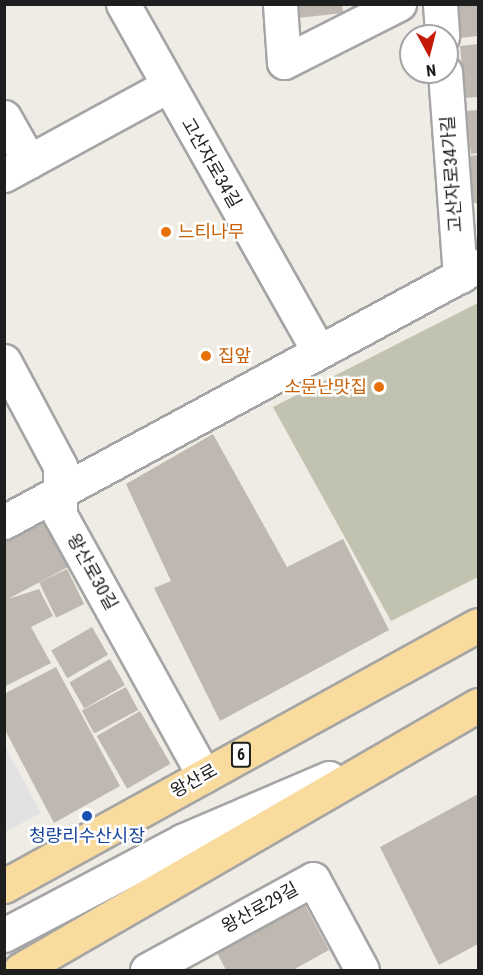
<!DOCTYPE html>
<html>
<head>
<meta charset="utf-8">
<style>
  body { margin:0 }
  #map { position:relative; width:483px; height:975px; overflow:hidden; background:#eeece4; font-family:"Roboto Condensed","Noto Sans KR",sans-serif }
  div>[style] { position:absolute }
  .construction>* { inset:0; background:#c1c3b0 }
  .parking>* { inset:0; background:#e2e2e2 }
  .building>* { inset:0; background:#bfb8b0; transform-origin:0 0 }
  .roads { filter:drop-shadow(2px 0 #a5a5a5) drop-shadow(-2px 0 #a5a5a5) drop-shadow(0 2px #a5a5a5) drop-shadow(0 -2px #a5a5a5) }
  .minor>* { height:33px; margin:-16.5px; padding:0 16.5px; transform-origin:16.5px; border-radius:16.5px; background:#fff }
  .major>* { height:33px; margin:-16.5px; padding:0 16.5px; transform-origin:16.5px; border-radius:16.5px; background:#f9db9e }
  .dots>* { width:16px; height:16px; translate:-50% -50%; box-sizing:border-box; border:3px solid #fff; border-radius:50% }
  span { translate:-50% -50%; white-space:nowrap; text-align:center; line-height:1.15; -webkit-text-stroke:5px #fff; paint-order:stroke }
  .shield-label span { padding:2px 4px; background:#fff; border:2px solid; border-radius:4px; -webkit-text-stroke-width:0 }
  .shield-label { font-size:16px; color:#1e1e1e; font-weight:700 }
  .street-label { font-size:18px; color:#1e1e1e }
  .food-label { font-size:18px; color:#c56008 }
  .left { translate:0 -50%; text-align:left }
  .right { translate:-100% -50%; text-align:right }
  .transit-label { font-size:18px; color:#164399 }
  .frame { position:absolute; inset:0; border:6px solid #1e1e1e; pointer-events:none }
  .north { position:absolute; left:399px; top:24px; width:60px; height:60px; box-sizing:border-box; background:#fff; border:2px solid #a5a5a5; border-radius:50%; rotate:173deg; font-size:16px; font-weight:700; line-height:24px; text-align:center; color:#1e1e1e }
  .north::after { content:''; display:block; margin:auto; width:21px; height:27px; background:#c51a06; clip-path:polygon(50% 0,100% 100%,50% 72%,0 100%) }
</style>
</head>
<body>
<div id="map">
  <div class="construction">
    <i style="clip-path:polygon(478px 303px,478px 577px,391px 621px,273px 407px)"></i>
  </div>
  <div class="parking">
    <i style="clip-path:polygon(5px 746px,41px 813px,5px 832px,4px 832px)"></i>
  </div>
  <div class="building">
    <i style="clip-path:polygon(297px 4px,342px 4px,343px 13px,298px 18px)"></i>
    <i style="clip-path:polygon(456px 4px,478px 4px,478px 36px,459px 38px)"></i>
    <i style="clip-path:polygon(478px 44px,478px 97px,465px 98px,460px 46px)"></i>
    <i style="clip-path:polygon(478px 110px,478px 153px,471px 154px,466px 111px)"></i>
    <i style="clip-path:polygon(478px 155px,478px 204px,473px 202px,470px 156px)"></i>
    <i style="clip-path:polygon(213px 434px,287px 567px,343px 539px,389px 630px,220px 721px,154px 588px,171px 581px,126px 484px)"></i>
    <i style="clip-path:polygon(35px 522px,46px 524px,68px 567px,8px 599px,39px 589px,53px 616px,31px 627px,51px 663px,4px 687px,4px 538px)"></i>
    <i style="left:67px;top:569px;width:39px;height:31px;rotate:64deg"></i>
    <i style="left:92px;top:627px;width:32px;height:47px;rotate:60deg"></i>
    <i style="left:110px;top:659px;width:30px;height:47px;rotate:60deg"></i>
    <i style="clip-path:polygon(56px 667px,120px 786px,54px 823px,4px 728px,4px 694px)"></i>
    <i style="left:126px;top:687px;width:26px;height:50px;rotate:62deg"></i>
    <i style="left:140px;top:711px;width:61px;height:50px;rotate:60deg"></i>
    <i style="clip-path:polygon(478px 794px,478px 944px,439px 965px,380px 847px)"></i>
    <i style="clip-path:polygon(299px 894px,329px 950px,293px 970px,226px 970px,212px 943px)"></i>
  </div>
  <div class="roads">
    <div class="minor">
      <i style="left:123px;top:4px;width:399px;rotate:60.6deg"></i>
      <i style="left:280px;top:4px;width:58px;rotate:86.1deg"></i>
      <i style="left:284px;top:62px;width:129px;rotate:-26.8deg"></i>
      <i style="left:440px;top:4px;width:32px;rotate:86deg"></i>
      <i style="left:445px;top:72px;width:205px;rotate:85.8deg"></i>
      <i style="left:4px;top:117px;width:51px;rotate:60.4deg"></i>
      <i style="left:4px;top:175px;width:186px;rotate:-28.6deg"></i>
      <i style="left:4px;top:361px;width:119px;rotate:61.9deg"></i>
      <i style="left:60px;top:466px;width:49px;rotate:90deg"></i>
      <i style="left:60px;top:515px;width:298px;rotate:61.1deg"></i>
      <i style="left:4px;top:522px;width:539px;rotate:-28.37deg"></i>
      <i style="left:4px;top:935px;width:201px;rotate:-27.8deg"></i>
      <i style="left:182px;top:841px;width:160px;rotate:-23.2deg"></i>
      <i style="left:147px;top:970px;width:189px;rotate:-28.7deg"></i>
      <i style="left:313px;top:879px;width:103px;rotate:61.7deg"></i>
    </div>
    <div class="major">
      <i style="left:4px;top:886px;width:541px;rotate:-28.84deg"></i>
      <i style="left:20px;top:970px;width:529px;rotate:-30.05deg"></i>
    </div>
  </div>
  <div class="dots">
    <i style="left:166px;top:232px;background:#e8710a"></i>
    <i style="left:206px;top:356px;background:#e8710a"></i>
    <i style="left:379px;top:387px;background:#e8710a"></i>
    <i style="left:87px;top:816px;background:#1a4fb4"></i>
  </div>
  <div class="shield-label">
    <span style="left:241px;top:755px">6</span>
  </div>
  <div class="street-label">
    <span style="left:211px;top:163px;rotate:60deg">고산자로34길</span>
    <span style="left:452px;top:174px;rotate:-94deg">고산자로34가길</span>
    <span style="left:92px;top:572px;rotate:61deg">왕산로30길</span>
    <span style="left:194px;top:781px;rotate:-29deg">왕산로</span>
    <span style="left:260px;top:908px;rotate:-29deg">왕산로29길</span>
  </div>
  <div class="food-label">
    <span class="left" style="left:178px;top:232px">느티나무</span>
    <span class="left" style="left:218px;top:356px">집앞</span>
    <span class="right" style="left:367px;top:387px">소문난맛집</span>
  </div>
  <div class="transit-label">
    <span style="left:87px;top:836px">청량리수산시장</span>
  </div>
  <div class="frame"></div>
  <div class="north">N</div>
</div>
</body>
</html>
